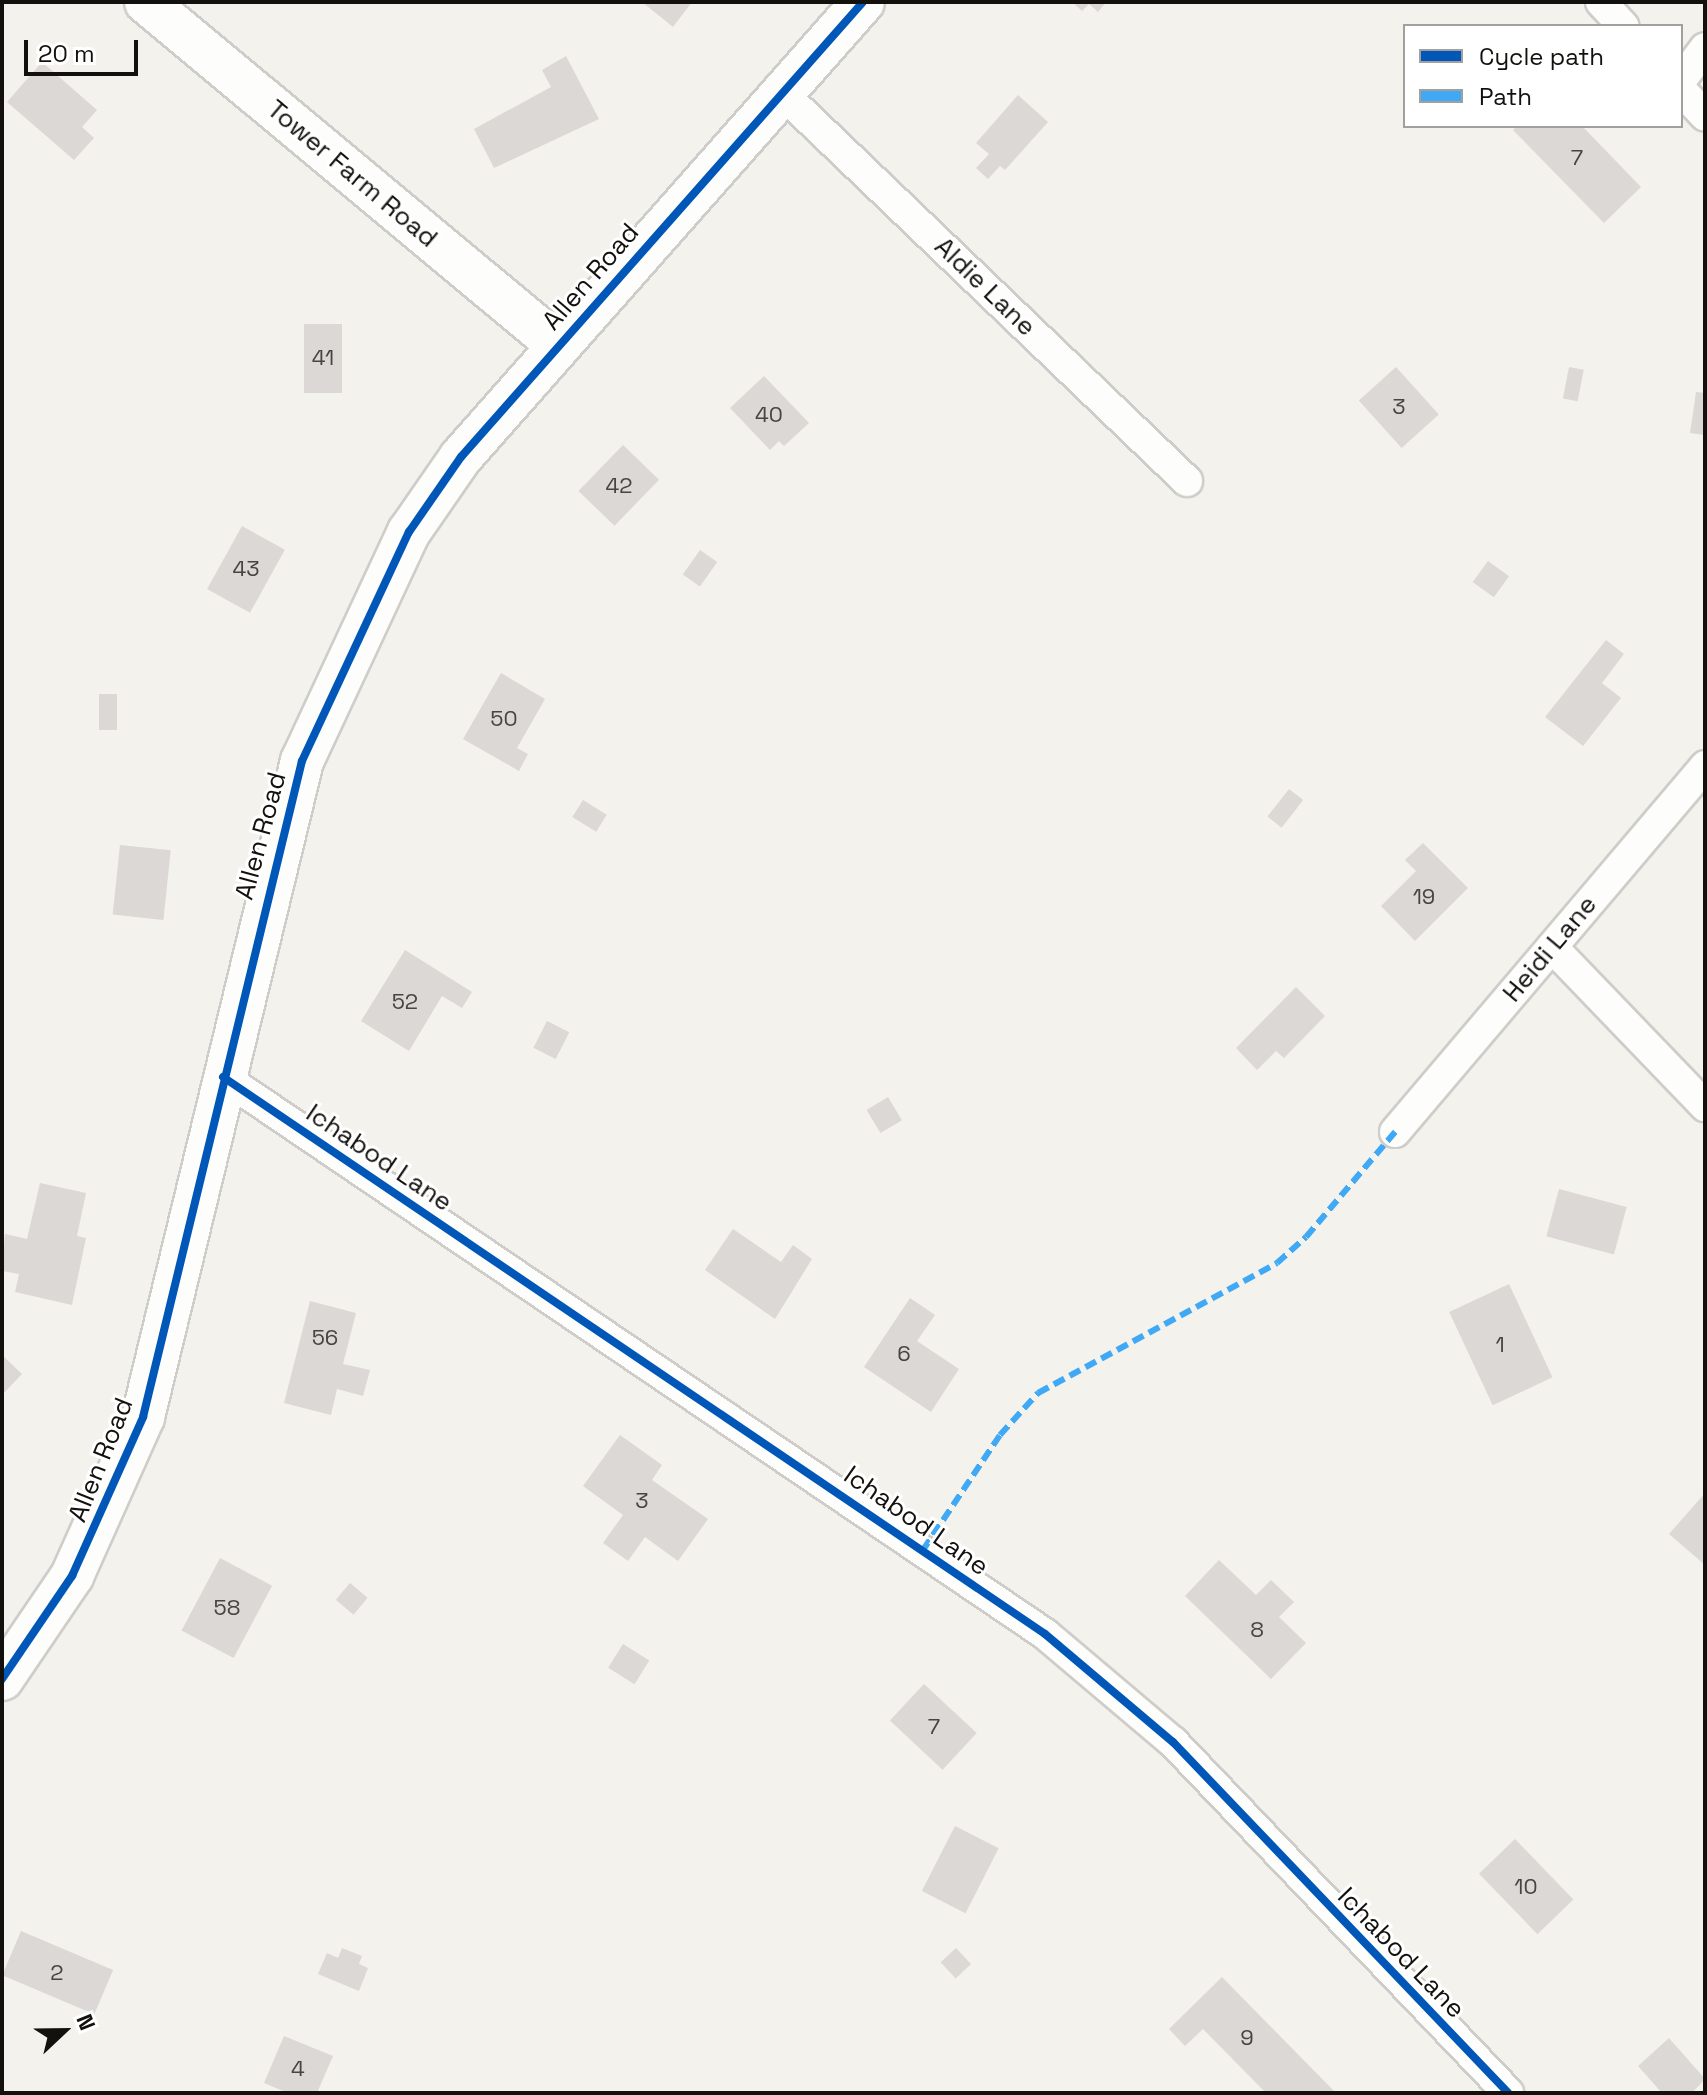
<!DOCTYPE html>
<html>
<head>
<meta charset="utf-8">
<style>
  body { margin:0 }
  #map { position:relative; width:1707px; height:2095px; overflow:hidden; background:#f4f2ec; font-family:"Space Grotesk",sans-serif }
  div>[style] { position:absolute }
  .building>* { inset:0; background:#dcd8d5; transform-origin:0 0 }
  .roads { filter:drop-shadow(2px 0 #cfcdc9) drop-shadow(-2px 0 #cfcdc9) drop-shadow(0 2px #cfcdc9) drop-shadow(0 -2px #cfcdc9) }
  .street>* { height:30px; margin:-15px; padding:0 15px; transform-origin:15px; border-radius:15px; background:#fdfdfc }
  .secondary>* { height:42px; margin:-21px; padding:0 21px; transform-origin:21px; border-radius:21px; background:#fdfdfc }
  .quiet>* { height:6px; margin-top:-3px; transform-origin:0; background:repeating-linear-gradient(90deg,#3fa9f5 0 12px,transparent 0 18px) }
  .cycleway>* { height:8px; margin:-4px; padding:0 4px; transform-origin:4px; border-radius:4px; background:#0057b8 }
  span { translate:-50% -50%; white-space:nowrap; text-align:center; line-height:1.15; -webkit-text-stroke:6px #fff; paint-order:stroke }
  .number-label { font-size:22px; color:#474542 }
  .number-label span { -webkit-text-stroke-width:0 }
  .street-label { font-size:26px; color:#13110e }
  .frame { position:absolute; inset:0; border:4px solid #13110e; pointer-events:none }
  .legend { position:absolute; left:1403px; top:24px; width:280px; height:104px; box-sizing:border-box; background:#fff; border:2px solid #a1a09f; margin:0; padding:10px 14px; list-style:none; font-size:24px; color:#13110e }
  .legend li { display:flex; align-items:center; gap:16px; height:40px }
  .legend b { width:40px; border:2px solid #a1a09f }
  .north { position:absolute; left:24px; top:1991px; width:80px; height:80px; -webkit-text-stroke:6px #fff; paint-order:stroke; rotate:68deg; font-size:22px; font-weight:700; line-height:32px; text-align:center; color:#13110e }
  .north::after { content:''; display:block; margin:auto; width:28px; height:36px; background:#13110e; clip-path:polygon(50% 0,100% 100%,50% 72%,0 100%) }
  .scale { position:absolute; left:24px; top:40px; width:114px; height:36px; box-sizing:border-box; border:4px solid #13110e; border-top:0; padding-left:10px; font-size:24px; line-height:28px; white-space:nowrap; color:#13110e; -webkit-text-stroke:6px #fff; paint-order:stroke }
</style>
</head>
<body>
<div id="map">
  <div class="building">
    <i style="clip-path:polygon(642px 2px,692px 2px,673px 27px)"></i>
    <i style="clip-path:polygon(1072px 2px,1106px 2px,1098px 12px,1089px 4px,1082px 11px)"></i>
    <i style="clip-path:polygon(566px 56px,599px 119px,494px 168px,474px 129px,551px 87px,542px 70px)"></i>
    <i style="clip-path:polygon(42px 62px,97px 110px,82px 127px,94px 138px,74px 160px,7px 102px)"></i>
    <i style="clip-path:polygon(1018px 95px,1048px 122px,1005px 170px,1000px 166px,988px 179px,976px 168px,989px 154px,976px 143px)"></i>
    <i style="clip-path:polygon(1517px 126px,1582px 126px,1641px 187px,1604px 223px,1513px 130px)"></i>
    <i style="left:304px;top:324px;width:38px;height:69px"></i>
    <i style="left:1396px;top:367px;width:64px;height:50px;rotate:48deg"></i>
    <i style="left:1569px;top:367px;width:15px;height:32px;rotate:11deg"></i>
    <i style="clip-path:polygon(764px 376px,809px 423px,784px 446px,779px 441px,770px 450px,730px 408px)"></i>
    <i style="clip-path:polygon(1696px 392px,1705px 393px,1705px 435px,1690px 433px)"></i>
    <i style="left:623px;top:445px;width:50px;height:64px;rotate:44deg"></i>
    <i style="left:242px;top:526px;width:49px;height:72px;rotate:29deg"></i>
    <i style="left:700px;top:550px;width:21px;height:30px;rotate:35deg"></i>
    <i style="left:1488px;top:561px;width:26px;height:26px;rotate:36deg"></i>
    <i style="clip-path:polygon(1606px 640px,1624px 654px,1602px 683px,1621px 698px,1583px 746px,1545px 717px)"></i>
    <i style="clip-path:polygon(501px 673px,545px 699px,517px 748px,528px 754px,519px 771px,463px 739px)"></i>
    <i style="left:99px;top:694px;width:18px;height:36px"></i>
    <i style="left:1289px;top:789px;width:18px;height:35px;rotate:38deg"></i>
    <i style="left:583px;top:800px;width:28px;height:20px;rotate:32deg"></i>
    <i style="clip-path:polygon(1423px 843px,1468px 888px,1415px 941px,1381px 906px,1416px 871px,1405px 860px)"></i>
    <i style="left:120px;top:845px;width:51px;height:70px;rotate:6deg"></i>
    <i style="clip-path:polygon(405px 950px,472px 992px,462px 1008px,442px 996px,409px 1051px,361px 1021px)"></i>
    <i style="clip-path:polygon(1296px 987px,1325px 1016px,1284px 1058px,1276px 1051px,1257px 1070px,1236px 1048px)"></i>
    <i style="left:547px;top:1021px;width:25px;height:30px;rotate:27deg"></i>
    <i style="left:888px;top:1097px;width:27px;height:25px;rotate:59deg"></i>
    <i style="clip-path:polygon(40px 1183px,86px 1193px,77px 1236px,86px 1238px,72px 1305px,15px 1292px,19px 1274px,2px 1271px,5px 1234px,27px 1239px)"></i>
    <i style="left:1559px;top:1189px;width:70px;height:49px;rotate:15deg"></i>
    <i style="clip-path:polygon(733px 1229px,781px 1262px,793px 1245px,812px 1259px,775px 1319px,705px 1270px)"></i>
    <i style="left:1509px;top:1284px;width:103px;height:66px;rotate:65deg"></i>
    <i style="clip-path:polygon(910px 1298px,935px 1315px,917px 1341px,959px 1369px,931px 1412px,864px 1367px)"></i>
    <i style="clip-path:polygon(310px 1301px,356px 1313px,343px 1364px,370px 1370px,363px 1396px,337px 1389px,331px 1415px,284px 1403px)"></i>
    <i style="clip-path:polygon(2px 1355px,22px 1374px,2px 1395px)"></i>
    <i style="clip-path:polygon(620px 1435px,662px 1465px,652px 1480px,708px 1519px,678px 1561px,645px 1537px,628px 1561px,603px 1543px,623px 1515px,583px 1486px)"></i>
    <i style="clip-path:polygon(1705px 1493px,1705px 1565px,1669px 1534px)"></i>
    <i style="left:220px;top:1558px;width:59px;height:82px;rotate:28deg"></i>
    <i style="clip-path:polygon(1219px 1560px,1256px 1595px,1271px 1580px,1294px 1602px,1279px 1617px,1306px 1643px,1271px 1679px,1185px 1596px)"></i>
    <i style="left:350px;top:1583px;width:23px;height:22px;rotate:40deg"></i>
    <i style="left:623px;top:1644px;width:31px;height:28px;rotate:32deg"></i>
    <i style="left:924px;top:1684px;width:72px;height:50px;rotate:43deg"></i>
    <i style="left:955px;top:1826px;width:49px;height:73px;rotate:27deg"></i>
    <i style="left:1515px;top:1839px;width:84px;height:50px;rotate:46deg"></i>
    <i style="left:21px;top:1931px;width:100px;height:48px;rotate:23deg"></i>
    <i style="clip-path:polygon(342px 1948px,362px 1956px,359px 1964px,368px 1968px,359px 1991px,318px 1974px,327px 1953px,338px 1958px)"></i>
    <i style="left:956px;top:1948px;width:22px;height:21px;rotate:47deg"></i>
    <i style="clip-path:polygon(1222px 1977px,1335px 2092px,1333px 2093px,1266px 2093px,1203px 2029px,1185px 2046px,1169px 2029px)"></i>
    <i style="clip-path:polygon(284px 2036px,333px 2056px,317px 2093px,288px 2093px,264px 2083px)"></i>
    <i style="clip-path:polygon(1669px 2038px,1705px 2079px,1692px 2093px,1662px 2093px,1638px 2066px)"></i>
  </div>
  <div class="roads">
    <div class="street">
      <i style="left:1601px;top:2px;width:33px;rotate:47deg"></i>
      <i style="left:1681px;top:80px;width:40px;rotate:-53deg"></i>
      <i style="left:1681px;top:90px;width:35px;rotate:47deg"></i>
      <i style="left:782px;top:93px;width:561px;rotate:43.77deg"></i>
      <i style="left:1552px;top:947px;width:221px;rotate:46.1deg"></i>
      <i style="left:223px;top:1077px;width:993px;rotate:34.12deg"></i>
      <i style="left:1045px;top:1634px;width:167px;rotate:40.2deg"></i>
      <i style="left:1173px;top:1742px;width:485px;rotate:46.3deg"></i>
      <i style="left:1395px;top:1132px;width:480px;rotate:-49.7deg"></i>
    </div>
    <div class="secondary">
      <i style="left:146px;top:2px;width:536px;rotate:39.78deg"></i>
      <i style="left:2px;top:1679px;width:125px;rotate:-55.8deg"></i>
      <i style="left:72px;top:1576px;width:174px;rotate:-65.9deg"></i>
      <i style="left:143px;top:1417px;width:675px;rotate:-76.38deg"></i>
      <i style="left:302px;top:761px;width:253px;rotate:-65deg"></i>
      <i style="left:409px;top:532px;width:91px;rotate:-55.3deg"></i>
      <i style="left:461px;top:457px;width:607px;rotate:-48.54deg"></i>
    </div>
  </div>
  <div class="quiet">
    <i style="left:923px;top:1550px;width:138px;rotate:-56.2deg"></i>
    <i style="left:1000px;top:1435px;width:57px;rotate:-47.9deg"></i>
    <i style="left:1038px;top:1393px;width:272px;rotate:-28.5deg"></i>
    <i style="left:1277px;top:1263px;width:39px;rotate:-42deg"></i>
    <i style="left:1306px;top:1237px;width:138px;rotate:-49.7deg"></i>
  </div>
  <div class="cycleway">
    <i style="left:223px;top:1077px;width:993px;rotate:34.12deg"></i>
    <i style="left:1045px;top:1634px;width:167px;rotate:40.2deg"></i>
    <i style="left:1173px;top:1742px;width:485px;rotate:46.3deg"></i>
    <i style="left:2px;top:1679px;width:125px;rotate:-55.8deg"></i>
    <i style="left:72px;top:1576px;width:174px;rotate:-65.9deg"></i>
    <i style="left:143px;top:1417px;width:675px;rotate:-76.38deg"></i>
    <i style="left:302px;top:761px;width:253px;rotate:-65deg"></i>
    <i style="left:409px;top:532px;width:91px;rotate:-55.3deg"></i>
    <i style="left:461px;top:457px;width:607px;rotate:-48.54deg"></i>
  </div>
  <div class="number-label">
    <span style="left:1577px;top:158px">7</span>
    <span style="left:323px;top:358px">41</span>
    <span style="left:1399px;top:407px">3</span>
    <span style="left:769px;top:415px">40</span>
    <span style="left:619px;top:486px">42</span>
    <span style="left:246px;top:569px">43</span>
    <span style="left:504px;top:719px">50</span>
    <span style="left:1424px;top:897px">19</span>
    <span style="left:405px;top:1002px">52</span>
    <span style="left:325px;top:1338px">56</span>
    <span style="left:1500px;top:1345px">1</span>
    <span style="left:904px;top:1354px">6</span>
    <span style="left:642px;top:1501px">3</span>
    <span style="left:227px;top:1608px">58</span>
    <span style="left:1257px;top:1630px">8</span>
    <span style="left:934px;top:1727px">7</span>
    <span style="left:1526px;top:1887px">10</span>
    <span style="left:57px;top:1973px">2</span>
    <span style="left:1247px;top:2038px">9</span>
    <span style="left:298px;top:2069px">4</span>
  </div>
  <div class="street-label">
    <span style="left:352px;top:174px;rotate:40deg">Tower Farm Road</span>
    <span style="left:591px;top:277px;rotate:-49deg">Allen Road</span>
    <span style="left:985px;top:287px;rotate:44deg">Aldie Lane</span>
    <span style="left:261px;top:836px;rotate:-75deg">Allen Road</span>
    <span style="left:1550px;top:949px;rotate:-50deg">Heidi Lane</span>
    <span style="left:379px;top:1158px;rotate:34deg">Ichabod Lane</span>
    <span style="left:101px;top:1460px;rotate:-68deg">Allen Road</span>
    <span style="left:916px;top:1521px;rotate:35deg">Ichabod Lane</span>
    <span style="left:1401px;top:1953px;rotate:46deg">Ichabod Lane</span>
  </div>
  <div class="frame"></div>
  <ul class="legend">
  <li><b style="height:10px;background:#0057b8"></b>Cycle path</li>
  <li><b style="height:10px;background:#3fa9f5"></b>Path</li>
  </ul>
  <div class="north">N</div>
  <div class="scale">20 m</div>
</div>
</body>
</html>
